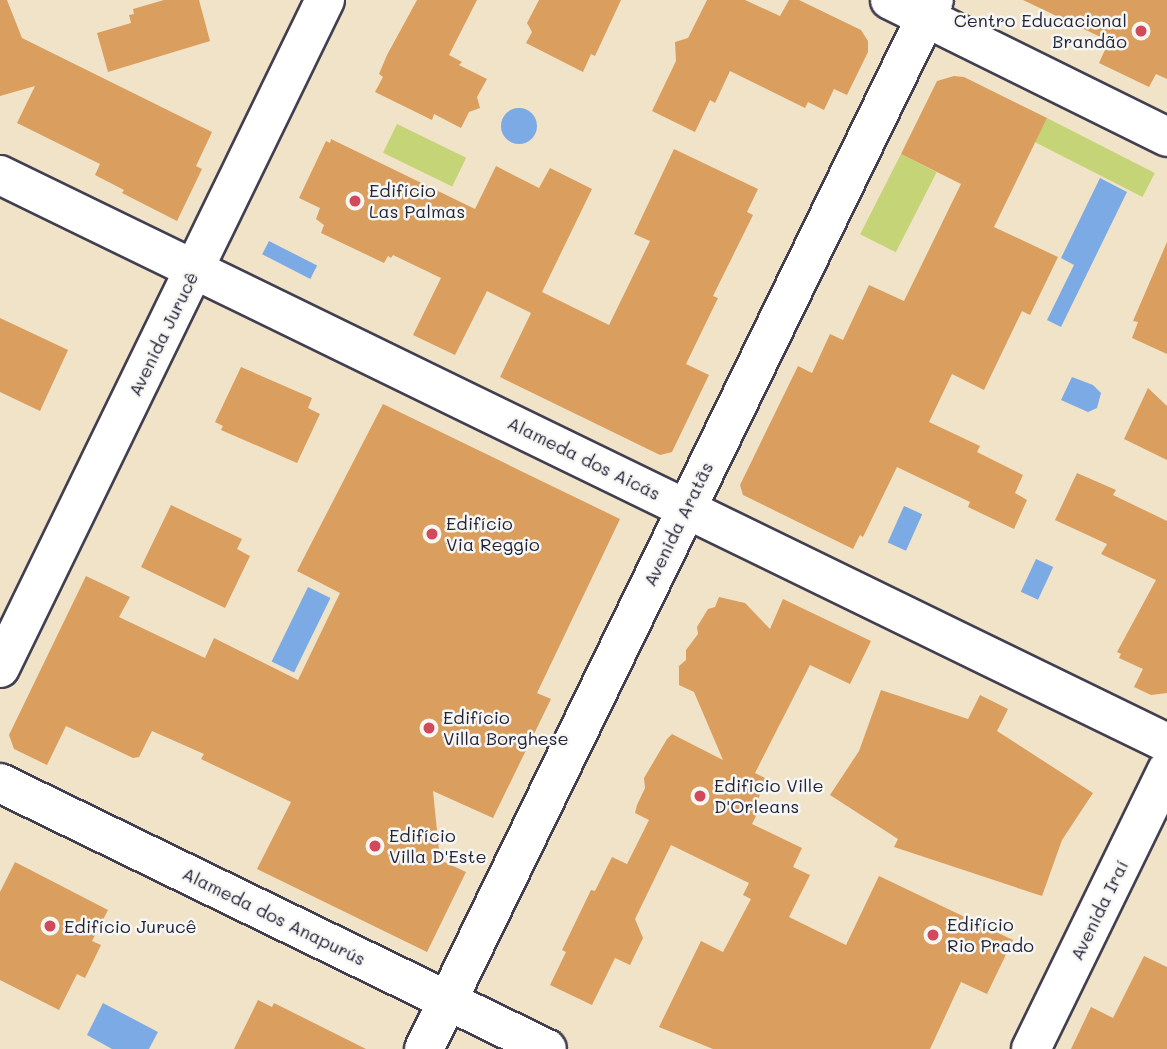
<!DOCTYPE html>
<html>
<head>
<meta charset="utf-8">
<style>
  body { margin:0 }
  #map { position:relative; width:1167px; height:1049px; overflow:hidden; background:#f1e3c8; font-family:Mali,sans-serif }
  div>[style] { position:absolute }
  .green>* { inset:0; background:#c4d476; transform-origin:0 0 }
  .water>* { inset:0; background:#7caae5; transform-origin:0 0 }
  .round { border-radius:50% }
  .building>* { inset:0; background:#da9e5f }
  .roads { filter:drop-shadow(2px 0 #413f50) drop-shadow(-2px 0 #413f50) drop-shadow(0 2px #413f50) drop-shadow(0 -2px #413f50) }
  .minor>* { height:38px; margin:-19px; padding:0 19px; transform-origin:19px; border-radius:19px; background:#fff }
  .dots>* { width:19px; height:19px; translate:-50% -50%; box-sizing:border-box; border:4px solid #f6f6f2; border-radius:50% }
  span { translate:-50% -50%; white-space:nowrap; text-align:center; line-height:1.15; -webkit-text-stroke:5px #f6f6f2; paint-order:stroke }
  .poi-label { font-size:18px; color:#22223b }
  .right { translate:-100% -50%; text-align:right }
  .left { translate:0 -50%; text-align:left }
  .street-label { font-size:18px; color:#22223b }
</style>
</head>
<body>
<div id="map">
  <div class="green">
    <i style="left:1047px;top:118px;width:121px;height:27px;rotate:27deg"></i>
    <i style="left:397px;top:124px;width:77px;height:32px;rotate:26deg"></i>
    <i style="left:901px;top:154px;width:40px;height:90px;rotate:27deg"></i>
  </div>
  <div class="water">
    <i class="round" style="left:501px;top:108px;width:36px;height:36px"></i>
    <i style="clip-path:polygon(1100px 178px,1127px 192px,1061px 327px,1047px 320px,1074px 265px,1061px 258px)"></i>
    <i style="left:269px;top:241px;width:54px;height:15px;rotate:27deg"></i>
    <i style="clip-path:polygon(1072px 377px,1093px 385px,1101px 393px,1097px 408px,1088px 412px,1061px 400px)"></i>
    <i style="left:904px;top:506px;width:20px;height:40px;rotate:24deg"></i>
    <i style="left:1036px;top:559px;width:19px;height:36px;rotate:25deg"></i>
    <i style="left:308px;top:587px;width:25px;height:83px;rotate:26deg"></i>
    <i style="clip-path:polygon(103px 1003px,158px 1032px,149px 1049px,112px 1049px,87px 1035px)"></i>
  </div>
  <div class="building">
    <i style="clip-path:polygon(0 0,7px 0,22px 38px,212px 132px,196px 166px,202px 169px,177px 221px,122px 193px,124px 190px,95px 175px,100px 164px,17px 123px,35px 86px,0 96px)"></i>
    <i style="clip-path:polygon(164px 0,199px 0,210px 41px,108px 72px,97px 33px,131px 23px,129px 15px,134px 14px,133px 9px)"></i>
    <i style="clip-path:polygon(417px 0,477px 0,449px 55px,462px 62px,459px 65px,487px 79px,477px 97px,480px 108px,469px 112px,461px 128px,434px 114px,432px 120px,375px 92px,383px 77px,379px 74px,387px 55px)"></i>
    <i style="clip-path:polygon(539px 0,621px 0,595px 56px,591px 54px,583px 72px,526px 43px,532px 32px,527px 23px)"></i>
    <i style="clip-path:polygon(707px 0,745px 0,780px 16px,789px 0,799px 0,861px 30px,868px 41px,868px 52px,847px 95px,834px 89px,824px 110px,808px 102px,805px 108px,730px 71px,715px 103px,710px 100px,695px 132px,652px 111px,676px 61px,675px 42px,688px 38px)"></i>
    <i style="clip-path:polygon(1023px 0,1167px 0,1167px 79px,1156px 74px,1149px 87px,1099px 63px,1109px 41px)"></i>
    <i style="clip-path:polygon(954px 76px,964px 77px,1047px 118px,994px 227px,1058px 257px,1030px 315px,1022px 311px,984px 390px,952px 374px,929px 422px,980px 446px,977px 452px,1023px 475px,1015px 493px,1027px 500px,1014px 529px,968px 507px,970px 502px,897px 467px,863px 537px,860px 535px,853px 549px,743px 495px,740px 485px,798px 366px,812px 373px,830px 334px,843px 340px,869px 285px,904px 301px,961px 184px,901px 154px,937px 81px)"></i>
    <i style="clip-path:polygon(331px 139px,475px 209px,496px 166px,539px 188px,550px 168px,592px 189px,542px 292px,609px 325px,650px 241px,634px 234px,674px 149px,758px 189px,747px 212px,753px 215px,713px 296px,718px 298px,686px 364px,709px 375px,672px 452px,660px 455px,500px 377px,531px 313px,487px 291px,455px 355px,413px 335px,441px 278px,393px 255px,391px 258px,388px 256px,384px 263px,321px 233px,324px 225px,316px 219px,320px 208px,299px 198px,326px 141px,330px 143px)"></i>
    <i style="clip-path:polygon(1167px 242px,1167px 354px,1132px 338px,1138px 322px,1133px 321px)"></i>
    <i style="clip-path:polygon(0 318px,68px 350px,40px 411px,0 392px)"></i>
    <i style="clip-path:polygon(241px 367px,312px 398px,308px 408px,320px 414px,297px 463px,221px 430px,223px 426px,215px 422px)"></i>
    <i style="clip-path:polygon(1148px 388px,1167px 406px,1167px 460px,1124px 439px)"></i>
    <i style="clip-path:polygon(383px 404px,620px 519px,537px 693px,551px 699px,493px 818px,433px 791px,440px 860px,466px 872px,427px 952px,257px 869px,291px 802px,201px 759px,204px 754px,152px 731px,139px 757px,133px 758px,66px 726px,47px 765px,14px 749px,9px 735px,86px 576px,130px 597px,119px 617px,205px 658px,214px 638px,298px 680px,340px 593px,297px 571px)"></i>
    <i style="clip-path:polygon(1077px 473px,1116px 490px,1113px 495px,1167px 521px,1167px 693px,1151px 695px,1134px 687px,1143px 669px,1119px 658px,1121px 654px,1117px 652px,1156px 580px,1101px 554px,1107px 544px,1055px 520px)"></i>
    <i style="clip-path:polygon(171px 505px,242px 539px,237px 549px,250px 556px,225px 608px,141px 567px)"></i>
    <i style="clip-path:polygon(719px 597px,745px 603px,770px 629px,783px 599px,871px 641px,850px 684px,810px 665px,755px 773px,767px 779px,756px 804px,758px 812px,752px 824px,802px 848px,793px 867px,810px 875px,789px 917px,846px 945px,879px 876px,1013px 940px,987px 994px,961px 982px,930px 1049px,713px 1049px,659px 1027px,701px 941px,723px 952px,751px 899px,743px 895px,749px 883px,671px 845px,635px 919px,643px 938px,630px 965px,615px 958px,592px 1005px,550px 985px,566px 952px,562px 950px,591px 890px,595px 891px,612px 857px,627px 864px,649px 820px,635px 813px,637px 805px,645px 788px,644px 778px,667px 739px,672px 734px,723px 760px,694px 692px,679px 685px,679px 666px,686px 660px,686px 650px,698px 634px,697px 627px,708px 609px,715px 607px)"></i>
    <i style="clip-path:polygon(881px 690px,968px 719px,980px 695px,1008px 709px,997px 731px,1093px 793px,1062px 840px,1042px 896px,894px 847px,898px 839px,830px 795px,859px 751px)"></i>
    <i style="clip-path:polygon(15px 862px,108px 910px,92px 941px,101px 945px,85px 978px,77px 974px,59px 1010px,0 980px,0 892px)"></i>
    <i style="clip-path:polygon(1144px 956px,1167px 967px,1167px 1049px,1071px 1049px,1091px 1007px,1113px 1018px)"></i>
    <i style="clip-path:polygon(258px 1000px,272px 1007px,274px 1003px,366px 1049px,234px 1049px)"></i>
  </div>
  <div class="roads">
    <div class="minor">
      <i style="left:890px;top:0;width:309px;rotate:26.3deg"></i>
      <i style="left:0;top:175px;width:1298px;rotate:25.95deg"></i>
      <i style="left:0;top:668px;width:743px;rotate:-64.06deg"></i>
      <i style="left:0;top:783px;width:608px;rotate:25.93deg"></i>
      <i style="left:424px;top:1049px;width:1166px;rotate:-64.07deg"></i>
      <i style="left:1031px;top:1049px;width:310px;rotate:-64deg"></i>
    </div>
  </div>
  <div class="dots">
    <i style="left:1141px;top:31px;background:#d1495b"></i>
    <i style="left:355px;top:201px;background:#d1495b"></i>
    <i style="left:432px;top:534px;background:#d1495b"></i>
    <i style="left:429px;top:728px;background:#d1495b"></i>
    <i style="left:700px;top:796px;background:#d1495b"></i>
    <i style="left:375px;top:846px;background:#d1495b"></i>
    <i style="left:50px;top:926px;background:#d1495b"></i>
    <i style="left:933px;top:935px;background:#d1495b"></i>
  </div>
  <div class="poi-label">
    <span class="right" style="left:1127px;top:31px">Centro Educacional<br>Brandão</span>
    <span class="left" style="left:369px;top:201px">Edifício<br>Las Palmas</span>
    <span class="left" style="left:446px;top:534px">Edifício<br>Via Reggio</span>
    <span class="left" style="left:443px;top:728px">Edifício<br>Villa Borghese</span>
    <span class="left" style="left:714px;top:796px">Edificio Ville<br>D'Orleans</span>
    <span class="left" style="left:389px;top:846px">Edifício<br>Villa D'Este</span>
    <span class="left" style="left:947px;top:935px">Edifício<br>Rio Prado</span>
    <span class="left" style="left:64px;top:926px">Edifício Jurucê</span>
  </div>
  <div class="street-label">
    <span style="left:163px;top:334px;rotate:-64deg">Avenida Jurucê</span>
    <span style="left:584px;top:458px;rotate:26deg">Alameda dos Aicás</span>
    <span style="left:678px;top:524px;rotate:-64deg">Avenida Aratãs</span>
    <span style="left:1099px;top:910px;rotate:-64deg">Avenida Iraí</span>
    <span style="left:274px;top:916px;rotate:26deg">Alameda dos Anapurús</span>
  </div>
</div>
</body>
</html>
